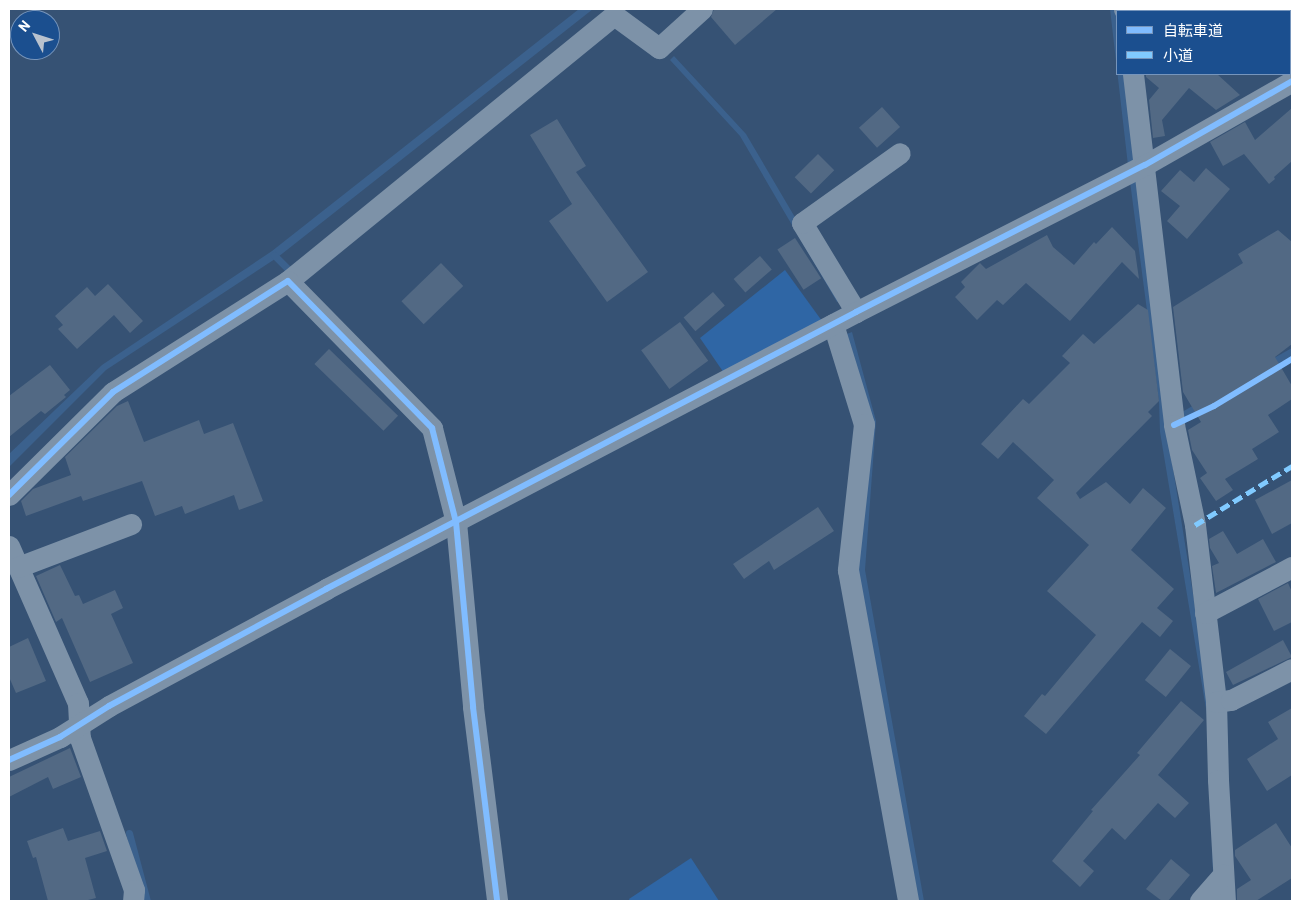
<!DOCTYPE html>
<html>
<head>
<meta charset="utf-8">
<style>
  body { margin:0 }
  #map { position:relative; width:1301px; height:910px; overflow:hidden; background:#365274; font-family:Barlow,"Noto Sans JP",sans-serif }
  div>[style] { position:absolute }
  .green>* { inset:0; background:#2f66a5 }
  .water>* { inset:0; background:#3b618d }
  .stream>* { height:7px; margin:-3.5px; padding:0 3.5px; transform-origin:3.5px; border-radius:3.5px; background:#3b618d }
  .building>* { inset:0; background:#526984; transform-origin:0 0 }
  .street>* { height:21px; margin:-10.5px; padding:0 10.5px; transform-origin:10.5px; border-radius:10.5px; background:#7d92a8 }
  .quiet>* { height:5px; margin-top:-2.5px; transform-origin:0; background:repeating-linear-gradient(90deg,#80caff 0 10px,transparent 0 15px) }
  .cycleway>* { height:6px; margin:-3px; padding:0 3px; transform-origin:3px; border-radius:3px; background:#80bcff }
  span { translate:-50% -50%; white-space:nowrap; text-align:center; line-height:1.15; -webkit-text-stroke:4px #1b4f8f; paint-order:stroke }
  .frame { position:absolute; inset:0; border:10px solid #fff; pointer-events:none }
  .legend { position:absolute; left:1116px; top:10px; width:175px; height:65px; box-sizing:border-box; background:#1b4f8f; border:1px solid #7695bc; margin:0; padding:6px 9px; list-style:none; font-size:15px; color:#fff }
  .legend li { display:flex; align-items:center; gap:10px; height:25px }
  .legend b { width:25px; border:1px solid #7695bc }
  .north { position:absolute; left:10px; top:10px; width:50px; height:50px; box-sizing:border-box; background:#1b4f8f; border:1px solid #7695bc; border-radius:50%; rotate:310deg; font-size:14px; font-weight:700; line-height:20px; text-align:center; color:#fff }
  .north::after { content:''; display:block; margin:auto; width:18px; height:22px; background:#b9c2ce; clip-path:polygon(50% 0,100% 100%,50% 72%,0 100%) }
</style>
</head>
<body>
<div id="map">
  <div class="green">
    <i style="clip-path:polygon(785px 270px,822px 321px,724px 373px,700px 338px)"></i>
    <i style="clip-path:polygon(691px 858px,719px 901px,630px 901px,629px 899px)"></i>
  </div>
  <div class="water">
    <i style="clip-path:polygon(579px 9px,593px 9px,278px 257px,106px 370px,9px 467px,9px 454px,102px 365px,272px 251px)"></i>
    <i style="clip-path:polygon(1110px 9px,1118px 9px,1117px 74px,1124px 74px,1167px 431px,1213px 719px,1214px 880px,1194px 901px,1189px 901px,1213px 873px,1208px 721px,1160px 432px,1159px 402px,1129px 174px)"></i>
    <i style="clip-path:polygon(674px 56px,746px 134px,843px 299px,837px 302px,740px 136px,670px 60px)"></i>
    <i style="clip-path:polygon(852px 332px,876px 421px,865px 570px,924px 901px,914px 901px,856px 569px,869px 421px,844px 335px)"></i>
  </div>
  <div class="stream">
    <i style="left:274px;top:255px;width:24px;rotate:45deg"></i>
    <i style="left:1269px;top:364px;width:26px;rotate:-29deg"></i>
    <i style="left:1179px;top:417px;width:24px;rotate:-30deg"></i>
    <i style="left:129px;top:833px;width:70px;rotate:75.2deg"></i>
  </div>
  <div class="building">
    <i style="clip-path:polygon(714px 9px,777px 9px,735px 45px,711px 17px)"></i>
    <i style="clip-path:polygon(1146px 74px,1217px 74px,1240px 95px,1216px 110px,1189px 88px,1162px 120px,1165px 136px,1153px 138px,1149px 100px,1159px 88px,1146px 77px)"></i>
    <i style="left:882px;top:107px;width:27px;height:31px;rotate:48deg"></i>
    <i style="clip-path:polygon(1292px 108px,1292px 161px,1274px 177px,1275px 179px,1269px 184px,1244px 154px,1223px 166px,1210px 142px,1245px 122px,1255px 140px)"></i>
    <i style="clip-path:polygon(557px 119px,586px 166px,576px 172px,648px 272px,607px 302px,549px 221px,572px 204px,530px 135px)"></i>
    <i style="left:818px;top:154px;width:23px;height:33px;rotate:45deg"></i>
    <i style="clip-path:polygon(1206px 168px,1230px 189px,1187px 239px,1167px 221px,1180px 206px,1161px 191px,1180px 170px,1194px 182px)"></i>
    <i style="clip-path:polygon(1112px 227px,1135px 251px,1139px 279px,1122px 262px,1070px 321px,1026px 283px,1003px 305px,997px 300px,977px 320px,955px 297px,965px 287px,961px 282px,980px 263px,986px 269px,1047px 235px,1053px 247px,1074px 265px,1094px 242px,1096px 244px)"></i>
    <i style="clip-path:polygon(1278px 230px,1292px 242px,1292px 344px,1275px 357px,1292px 386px,1292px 399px,1268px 415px,1279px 432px,1252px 449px,1258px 459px,1225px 479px,1233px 490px,1216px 501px,1200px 478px,1207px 473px,1192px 450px,1188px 430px,1201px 422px,1183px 392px,1173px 307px,1243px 263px,1238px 254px)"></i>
    <i style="left:795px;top:238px;width:48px;height:21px;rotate:57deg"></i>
    <i style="left:760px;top:256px;width:18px;height:35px;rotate:49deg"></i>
    <i style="left:441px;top:263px;width:32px;height:55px;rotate:46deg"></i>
    <i style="clip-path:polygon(108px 284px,143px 321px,130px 333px,114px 315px,77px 349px,58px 329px,63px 325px,55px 316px,87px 287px,95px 296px)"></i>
    <i style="left:713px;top:292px;width:18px;height:39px;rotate:49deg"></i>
    <i style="clip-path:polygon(1138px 304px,1148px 310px,1159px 401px,1148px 412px,1152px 416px,1076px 493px,1080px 499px,1106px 482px,1130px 504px,1143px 488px,1166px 508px,1131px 550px,1174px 589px,1157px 608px,1173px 621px,1160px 637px,1142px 622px,1046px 734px,1024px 716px,1042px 694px,1045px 696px,1096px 635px,1047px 591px,1089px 545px,1037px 498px,1054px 480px,1013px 442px,998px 459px,981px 444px,1023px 399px,1029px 404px,1070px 363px,1062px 356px,1083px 334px,1094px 344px)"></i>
    <i style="left:680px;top:322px;width:48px;height:48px;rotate:54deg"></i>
    <i style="left:329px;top:349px;width:96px;height:21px;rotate:44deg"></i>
    <i style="clip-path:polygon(50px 365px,70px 390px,64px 395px,66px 397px,45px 414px,41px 411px,9px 437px,9px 396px)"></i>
    <i style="clip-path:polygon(128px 401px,144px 442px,199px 420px,204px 434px,233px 423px,263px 501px,239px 510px,234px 495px,185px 514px,182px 506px,155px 516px,142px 481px,83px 501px,81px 496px,26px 516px,21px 501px,33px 489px,71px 475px,65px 457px,117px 406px)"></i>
    <i style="clip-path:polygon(1292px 480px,1292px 523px,1272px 534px,1255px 500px)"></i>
    <i style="clip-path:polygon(818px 507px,834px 531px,774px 570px,769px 561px,744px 579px,733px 564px)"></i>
    <i style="clip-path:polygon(1223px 531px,1237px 554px,1263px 539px,1276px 562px,1216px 593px,1212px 566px,1219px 563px,1210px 548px,1209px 539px)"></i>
    <i style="clip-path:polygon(60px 565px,75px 596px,79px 595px,83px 604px,115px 590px,123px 608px,111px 614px,133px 663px,90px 682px,62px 618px,56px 622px,36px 576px)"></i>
    <i style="clip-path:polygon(1288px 583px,1292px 592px,1292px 622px,1274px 631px,1258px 599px)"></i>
    <i style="clip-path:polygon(28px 638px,46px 681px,16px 693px,9px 677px,9px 647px)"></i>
    <i style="clip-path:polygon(1283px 640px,1292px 657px,1233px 685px,1226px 672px)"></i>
    <i style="left:1170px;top:649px;width:27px;height:40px;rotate:39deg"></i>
    <i style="clip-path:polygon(1181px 701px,1204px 720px,1158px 775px,1189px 803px,1175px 818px,1158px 803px,1125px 840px,1112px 828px,1083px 861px,1094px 871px,1080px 887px,1052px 861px,1093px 811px,1091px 810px,1140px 755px,1137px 753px)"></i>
    <i style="clip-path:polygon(1292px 708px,1292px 775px,1267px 791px,1247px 759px,1278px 739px,1268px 722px)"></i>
    <i style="clip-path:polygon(70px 748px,81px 777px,53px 789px,48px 777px,9px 797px,9px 777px)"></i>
    <i style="clip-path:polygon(1276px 823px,1292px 848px,1292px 878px,1256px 901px,1237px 901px,1237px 889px,1251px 880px,1235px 856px,1235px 850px)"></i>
    <i style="clip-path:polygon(63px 828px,68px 841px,100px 831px,107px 851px,85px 858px,96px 898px,84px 901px,48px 901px,36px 857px,33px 858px,27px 841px)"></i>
    <i style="clip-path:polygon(1171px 859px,1190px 875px,1168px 901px,1162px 901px,1146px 889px)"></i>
  </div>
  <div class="street">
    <i style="left:1124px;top:9px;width:2px;rotate:63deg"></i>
    <i style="left:1133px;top:74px;width:353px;rotate:83.3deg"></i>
    <i style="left:1174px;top:425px;width:102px;rotate:78.1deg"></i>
    <i style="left:1195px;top:525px;width:178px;rotate:83.2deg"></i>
    <i style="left:1216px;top:702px;width:78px;rotate:88.5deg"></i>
    <i style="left:1218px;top:780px;width:121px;rotate:86.7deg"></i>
    <i style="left:288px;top:281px;width:421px;rotate:-39.2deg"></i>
    <i style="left:614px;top:15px;width:56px;rotate:36.3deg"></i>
    <i style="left:659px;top:48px;width:58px;rotate:-42.2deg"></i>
    <i style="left:856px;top:312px;width:104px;rotate:-121.2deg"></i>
    <i style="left:802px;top:223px;width:120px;rotate:-35.5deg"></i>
    <i style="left:833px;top:324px;width:105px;rotate:72.8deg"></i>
    <i style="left:864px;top:424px;width:147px;rotate:96.3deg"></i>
    <i style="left:848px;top:570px;width:336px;rotate:79.7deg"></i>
    <i style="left:9px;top:495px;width:146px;rotate:-44.7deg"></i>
    <i style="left:113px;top:392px;width:207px;rotate:-32.4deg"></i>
    <i style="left:288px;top:281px;width:206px;rotate:45.6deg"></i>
    <i style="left:432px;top:428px;width:97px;rotate:75.7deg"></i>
    <i style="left:456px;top:522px;width:186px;rotate:84.7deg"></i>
    <i style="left:473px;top:707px;width:195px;rotate:82.9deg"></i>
    <i style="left:9px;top:546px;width:171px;rotate:66.3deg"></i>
    <i style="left:78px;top:703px;width:35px;rotate:87deg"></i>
    <i style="left:80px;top:738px;width:161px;rotate:70.4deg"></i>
    <i style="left:134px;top:890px;width:11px;rotate:95deg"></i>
    <i style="left:18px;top:567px;width:121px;rotate:-20.8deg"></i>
    <i style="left:1205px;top:613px;width:98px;rotate:-27.9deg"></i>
    <i style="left:1216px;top:702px;width:15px;rotate:-8deg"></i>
    <i style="left:1231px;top:700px;width:68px;rotate:-26.9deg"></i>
    <i style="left:9px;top:760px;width:56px;rotate:-24.3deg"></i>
    <i style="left:60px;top:737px;width:58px;rotate:-32.3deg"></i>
    <i style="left:109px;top:706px;width:247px;rotate:-28.3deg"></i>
    <i style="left:326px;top:589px;width:598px;rotate:-27.59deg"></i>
    <i style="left:856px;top:312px;width:324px;rotate:-27deg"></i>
    <i style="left:1145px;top:165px;width:169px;rotate:-29.7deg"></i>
    <i style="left:1200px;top:901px;width:35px;rotate:-49deg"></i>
  </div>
  <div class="quiet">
    <i style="left:1195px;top:525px;width:114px;rotate:-31.3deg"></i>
  </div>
  <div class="cycleway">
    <i style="left:1174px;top:425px;width:44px;rotate:-25.4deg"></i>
    <i style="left:1214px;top:406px;width:91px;rotate:-31.1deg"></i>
    <i style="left:9px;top:495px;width:146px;rotate:-44.7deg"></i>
    <i style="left:113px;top:392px;width:207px;rotate:-32.4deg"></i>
    <i style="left:288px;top:281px;width:206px;rotate:45.6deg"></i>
    <i style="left:432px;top:428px;width:97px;rotate:75.7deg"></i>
    <i style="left:456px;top:522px;width:186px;rotate:84.7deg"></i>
    <i style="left:473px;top:707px;width:195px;rotate:82.9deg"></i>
    <i style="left:9px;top:760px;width:56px;rotate:-24.3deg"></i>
    <i style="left:60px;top:737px;width:58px;rotate:-32.3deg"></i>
    <i style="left:109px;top:706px;width:247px;rotate:-28.3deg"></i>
    <i style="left:326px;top:589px;width:598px;rotate:-27.59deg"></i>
    <i style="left:856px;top:312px;width:324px;rotate:-27deg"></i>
    <i style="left:1145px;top:165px;width:169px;rotate:-29.7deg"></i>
  </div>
  <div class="frame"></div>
  <ul class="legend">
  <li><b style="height:6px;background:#80bcff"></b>自転車道</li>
  <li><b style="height:6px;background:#80caff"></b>小道</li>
  </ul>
  <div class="north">N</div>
</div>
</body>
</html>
